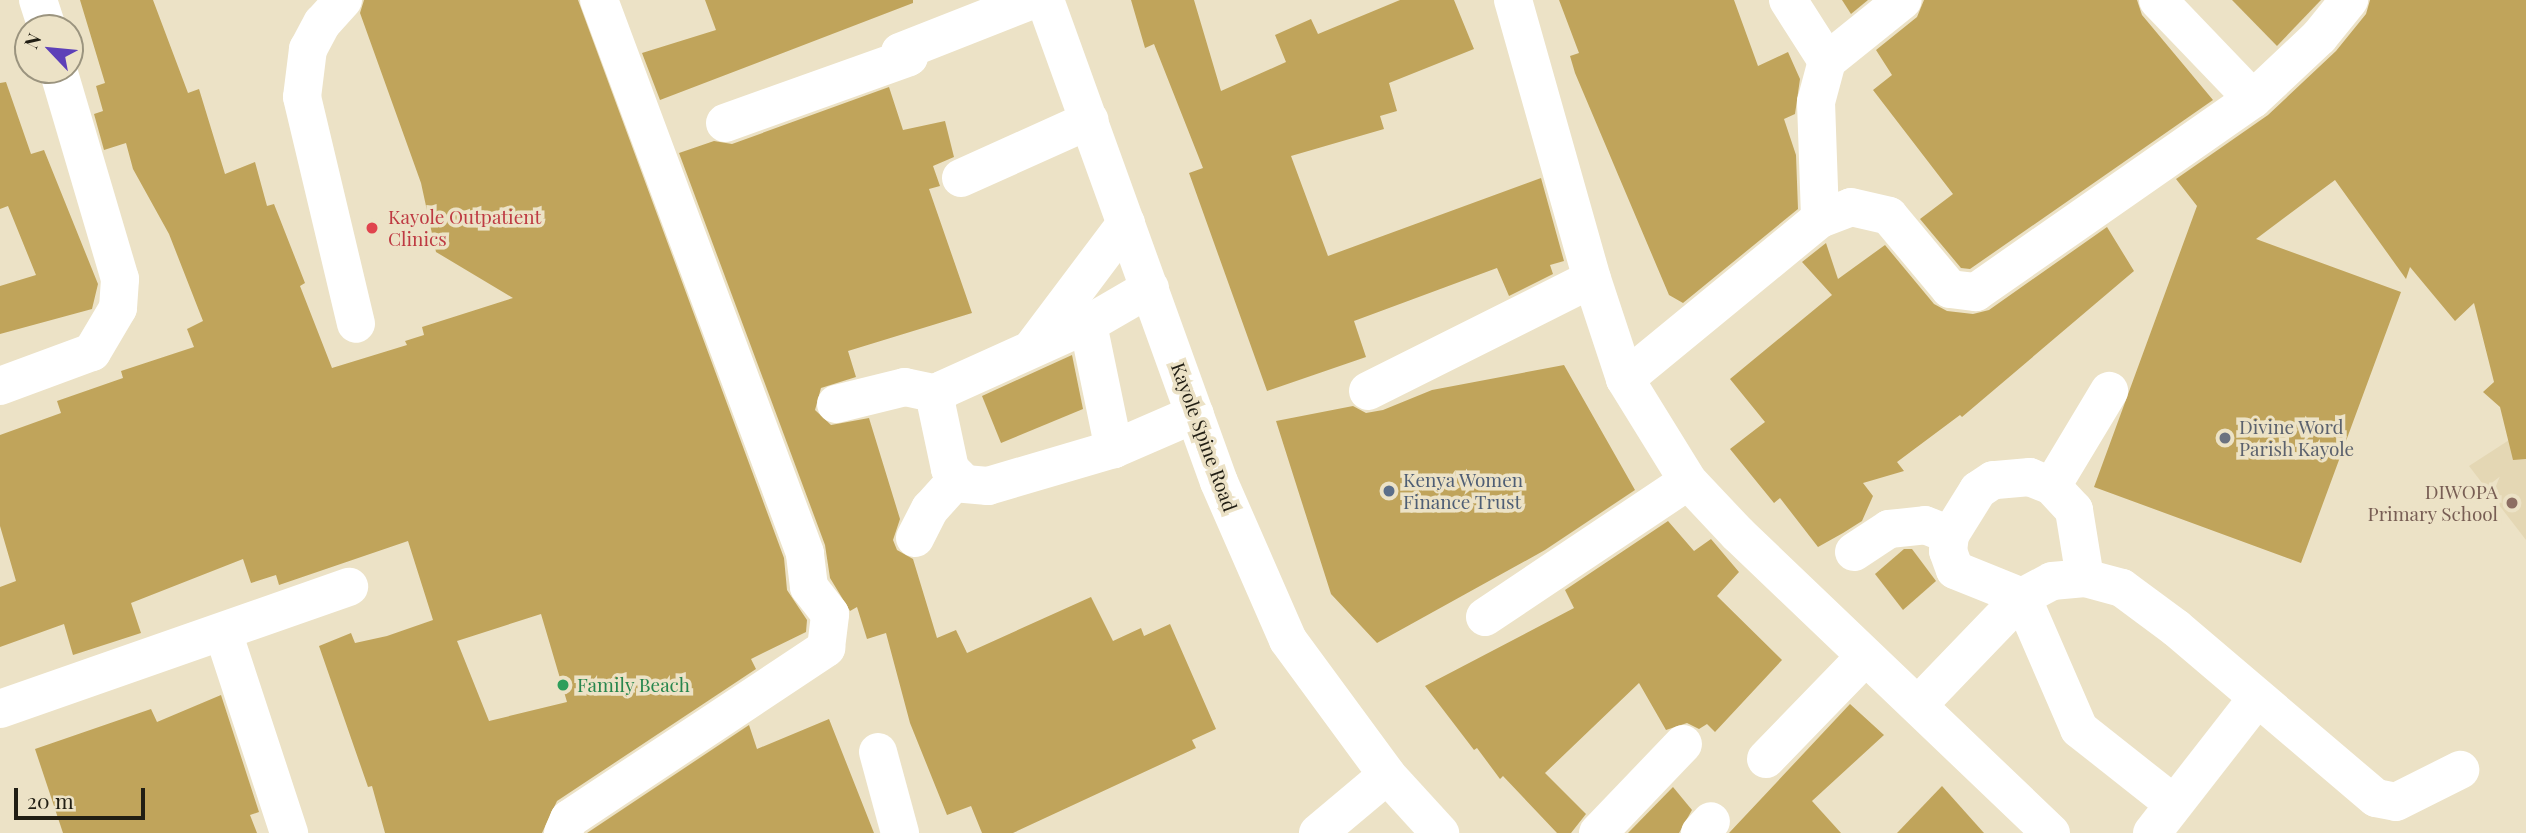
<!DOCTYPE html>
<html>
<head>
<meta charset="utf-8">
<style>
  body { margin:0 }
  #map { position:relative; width:2526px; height:833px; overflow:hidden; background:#ece2c6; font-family:"Playfair Display",serif }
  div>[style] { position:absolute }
  .built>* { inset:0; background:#e4d7b4 }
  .building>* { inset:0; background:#c0a45b }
  .minor>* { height:38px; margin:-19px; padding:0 19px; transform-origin:19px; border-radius:19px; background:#fff }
  .major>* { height:38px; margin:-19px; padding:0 19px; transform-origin:19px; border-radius:19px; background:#fff }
  .dots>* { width:19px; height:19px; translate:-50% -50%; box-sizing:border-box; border:4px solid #ece2c6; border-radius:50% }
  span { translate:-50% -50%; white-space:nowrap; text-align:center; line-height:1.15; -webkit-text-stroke:7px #ece2c6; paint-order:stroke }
  .health-label { font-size:19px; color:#be3a42 }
  .left { translate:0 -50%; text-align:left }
  .worship-label { font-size:19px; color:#5b616d }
  .street-label { font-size:19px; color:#211e14 }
  .service-label { font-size:19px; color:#4e5e75 }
  .education-label { font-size:19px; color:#785e54 }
  .right { translate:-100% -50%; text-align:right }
  .leisure-label { font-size:19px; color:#27864d }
  .north { position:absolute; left:14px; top:14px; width:70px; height:70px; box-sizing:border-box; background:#ece2c6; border:2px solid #9b947f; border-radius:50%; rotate:296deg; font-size:19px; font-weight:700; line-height:28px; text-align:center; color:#211e14 }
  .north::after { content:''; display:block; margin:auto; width:24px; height:32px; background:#5d40b8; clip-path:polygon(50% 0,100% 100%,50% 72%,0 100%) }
  .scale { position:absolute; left:14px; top:788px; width:131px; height:32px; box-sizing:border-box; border:4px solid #211e14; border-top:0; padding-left:9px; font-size:21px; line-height:24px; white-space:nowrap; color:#211e14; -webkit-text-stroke:5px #ece2c6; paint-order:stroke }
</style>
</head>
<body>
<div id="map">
  <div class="built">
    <i style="clip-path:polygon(2520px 433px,2526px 441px,2526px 540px,2469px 466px)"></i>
  </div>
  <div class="building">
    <i style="clip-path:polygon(evenodd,80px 0,153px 0,188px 93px,199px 89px,225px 174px,255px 162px,267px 206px,274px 204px,305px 283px,300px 286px,332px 368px,407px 345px,405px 341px,424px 335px,422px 327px,513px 298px,436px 252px,421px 183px,360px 13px,364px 0,578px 0,784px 558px,787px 590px,807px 620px,806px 632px,751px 659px,756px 669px,557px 801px,542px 833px,385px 833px,372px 786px,368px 787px,319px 646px,351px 633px,355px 643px,387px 636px,433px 620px,408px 541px,279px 585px,276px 575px,251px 583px,243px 559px,131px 603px,141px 633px,73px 655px,64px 624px,0 647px,0 587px,16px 581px,0 526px,0 435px,61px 413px,57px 401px,123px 378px,121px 371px,194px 347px,187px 329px,203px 321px,169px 234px,133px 169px,126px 143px,104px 150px,94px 114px,103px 111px,96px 86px,105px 83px,80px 0,541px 614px,567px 702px,489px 721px,457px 641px,541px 614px)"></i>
    <i style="clip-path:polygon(705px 0,913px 0,913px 3px,660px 100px,642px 53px,716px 30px)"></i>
    <i style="clip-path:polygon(1131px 0,1194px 0,1221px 91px,1286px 62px,1275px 35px,1311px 19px,1318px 34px,1400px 0,1454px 0,1474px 49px,1389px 83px,1397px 111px,1380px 116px,1384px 129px,1291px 156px,1328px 256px,1541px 178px,1564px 261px,1550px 265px,1553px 274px,1509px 296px,1497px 268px,1354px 321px,1366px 357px,1267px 391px,1189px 173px,1203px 168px,1154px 44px,1145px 48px)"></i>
    <i style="clip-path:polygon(1559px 0,1734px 0,1758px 66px,1788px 52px,1800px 79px,1795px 114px,1784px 119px,1796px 155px,1798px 209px,1683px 303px,1669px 295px,1575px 73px,1570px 56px,1579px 53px)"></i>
    <i style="clip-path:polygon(1842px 0,1868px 0,1851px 14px)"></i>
    <i style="clip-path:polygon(1924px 0,2137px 0,2142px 15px,2213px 100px,1970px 269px,1961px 268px,1920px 219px,1953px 194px,1873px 90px,1892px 75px,1876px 50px,1917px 17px)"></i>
    <i style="clip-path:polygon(2232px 0,2321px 0,2277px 46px)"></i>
    <i style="clip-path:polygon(2370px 0,2526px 0,2526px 459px,2513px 460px,2500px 407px,2483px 392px,2494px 382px,2474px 303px,2455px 321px,2410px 267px,2406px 279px,2335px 180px,2256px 239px,2401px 292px,2301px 563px,2094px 487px,2197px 206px,2176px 179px,2268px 115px,2336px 51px,2366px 14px)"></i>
    <i style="clip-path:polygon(6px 82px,31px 154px,44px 150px,98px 284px,92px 309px,0 334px,0 286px,36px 275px,8px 206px,0 209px,0 83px)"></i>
    <i style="clip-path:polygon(889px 87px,903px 130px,945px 121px,954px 157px,933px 166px,940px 186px,929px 189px,972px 313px,848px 351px,856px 377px,821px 388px,815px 410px,831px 425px,869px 418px,900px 519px,893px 540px,897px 550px,913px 559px,937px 638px,956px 630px,967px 653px,1091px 597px,1113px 641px,1141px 628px,1144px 636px,1170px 624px,1216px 729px,1192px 740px,1196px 748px,1013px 833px,982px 833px,971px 806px,947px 815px,910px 723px,886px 633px,867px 639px,857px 607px,850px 611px,830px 578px,825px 545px,679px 153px,714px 141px,732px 144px)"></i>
    <i style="clip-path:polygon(2107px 227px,2134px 271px,1962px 417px,1960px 415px,1897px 462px,1904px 471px,1863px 483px,1873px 496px,1862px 521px,1843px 533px,1818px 547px,1780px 498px,1774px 503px,1730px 449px,1765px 422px,1730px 379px,1832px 295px,1802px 262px,1826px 243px,1838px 279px,1885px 245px,1934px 304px,1947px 311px,1973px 314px,1989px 310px)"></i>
    <i style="clip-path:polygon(1072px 355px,1083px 409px,1001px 443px,982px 396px)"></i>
    <i style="clip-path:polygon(1564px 365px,1635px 490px,1545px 550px,1377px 643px,1331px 594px,1276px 421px,1353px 406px,1366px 413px,1383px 410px,1432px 390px)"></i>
    <i style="clip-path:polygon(1668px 521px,1694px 551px,1711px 539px,1739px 572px,1717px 596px,1782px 660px,1715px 732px,1707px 724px,1699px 729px,1687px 723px,1666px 730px,1639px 683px,1545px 773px,1586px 814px,1571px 833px,1557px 833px,1503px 776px,1500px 779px,1477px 748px,1474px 750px,1425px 686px,1574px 608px,1565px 590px)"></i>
    <i style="clip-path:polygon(1904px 549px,1912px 549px,1936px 581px,1903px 610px,1875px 574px)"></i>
    <i style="clip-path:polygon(221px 695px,259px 812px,250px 815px,257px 833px,63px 833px,35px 749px,151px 709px,157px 722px)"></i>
    <i style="clip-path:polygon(1850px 704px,1884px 735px,1812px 801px,1841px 833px,1729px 833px)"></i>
    <i style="clip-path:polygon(829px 719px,874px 833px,587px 833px,749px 725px,757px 749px)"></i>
    <i style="clip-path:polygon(1942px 786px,1984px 833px,1897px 833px)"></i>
    <i style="clip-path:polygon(1673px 787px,1692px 810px,1679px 833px,1628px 833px)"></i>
  </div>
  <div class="minor">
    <i style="left:38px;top:0;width:29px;rotate:72deg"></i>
    <i style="left:343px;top:0;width:31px;rotate:132deg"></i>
    <i style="left:322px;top:23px;width:30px;rotate:118deg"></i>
    <i style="left:308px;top:49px;width:48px;rotate:97.1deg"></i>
    <i style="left:302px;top:97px;width:233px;rotate:76.6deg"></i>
    <i style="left:1513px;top:0;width:290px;rotate:74.2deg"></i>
    <i style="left:1592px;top:279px;width:105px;rotate:71.7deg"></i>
    <i style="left:1625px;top:379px;width:120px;rotate:58.3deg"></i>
    <i style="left:1688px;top:481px;width:73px;rotate:46.7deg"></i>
    <i style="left:1738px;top:534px;width:433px;rotate:43.7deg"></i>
    <i style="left:1788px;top:0;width:72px;rotate:57.4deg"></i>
    <i style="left:1827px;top:61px;width:42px;rotate:105deg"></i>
    <i style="left:1816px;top:102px;width:117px;rotate:88deg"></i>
    <i style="left:2158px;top:0;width:137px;rotate:46.2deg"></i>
    <i style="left:1827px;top:61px;width:97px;rotate:-38.8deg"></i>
    <i style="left:725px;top:123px;width:195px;rotate:-19.7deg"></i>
    <i style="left:909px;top:57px;width:10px;rotate:-151deg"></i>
    <i style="left:900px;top:52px;width:142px;rotate:-21.5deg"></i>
    <i style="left:961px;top:178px;width:141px;rotate:-24.2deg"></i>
    <i style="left:1150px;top:288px;width:72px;rotate:149.9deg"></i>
    <i style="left:1088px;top:324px;width:160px;rotate:155.7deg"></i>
    <i style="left:942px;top:390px;width:14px;rotate:115deg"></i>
    <i style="left:936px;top:403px;width:67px;rotate:78deg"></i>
    <i style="left:950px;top:469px;width:21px;rotate:45deg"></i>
    <i style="left:965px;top:484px;width:23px;rotate:5deg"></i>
    <i style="left:988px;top:486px;width:131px;rotate:-16.4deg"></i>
    <i style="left:1114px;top:449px;width:88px;rotate:-23.4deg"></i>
    <i style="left:1088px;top:324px;width:128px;rotate:78.3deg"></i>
    <i style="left:1033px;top:347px;width:155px;rotate:-53.1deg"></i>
    <i style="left:1625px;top:379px;width:252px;rotate:-39.4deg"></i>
    <i style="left:1820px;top:219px;width:33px;rotate:-21deg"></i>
    <i style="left:1851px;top:207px;width:39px;rotate:13deg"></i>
    <i style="left:1889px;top:216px;width:95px;rotate:50.1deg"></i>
    <i style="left:1950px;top:289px;width:26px;rotate:7deg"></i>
    <i style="left:1976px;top:292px;width:338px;rotate:-34.9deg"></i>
    <i style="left:2253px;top:99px;width:91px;rotate:-43.2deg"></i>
    <i style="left:2319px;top:37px;width:48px;rotate:-51deg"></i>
    <i style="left:0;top:386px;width:98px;rotate:-20.3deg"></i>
    <i style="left:92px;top:352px;width:51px;rotate:-59.4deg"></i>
    <i style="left:118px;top:308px;width:29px;rotate:-86deg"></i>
    <i style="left:120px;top:279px;width:218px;rotate:-106.5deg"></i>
    <i style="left:1368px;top:391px;width:250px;rotate:-26.6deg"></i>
    <i style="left:836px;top:404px;width:71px;rotate:-13.8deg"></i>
    <i style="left:905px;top:387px;width:34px;rotate:12deg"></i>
    <i style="left:2052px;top:486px;width:111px;rotate:-59deg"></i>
    <i style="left:915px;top:538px;width:33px;rotate:-63deg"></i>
    <i style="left:930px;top:509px;width:42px;rotate:-47.9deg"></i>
    <i style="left:1854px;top:552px;width:42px;rotate:-33.3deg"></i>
    <i style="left:1889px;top:529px;width:36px;rotate:-6deg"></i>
    <i style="left:1925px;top:525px;width:27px;rotate:22deg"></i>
    <i style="left:2085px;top:578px;width:69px;rotate:-99.2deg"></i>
    <i style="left:2074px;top:510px;width:33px;rotate:-133deg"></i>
    <i style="left:2052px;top:486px;width:24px;rotate:-158deg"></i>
    <i style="left:2030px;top:477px;width:37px;rotate:175deg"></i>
    <i style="left:1993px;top:480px;width:18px;rotate:146deg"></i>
    <i style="left:1978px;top:490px;width:53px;rotate:121.9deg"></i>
    <i style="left:1950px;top:535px;width:16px;rotate:97deg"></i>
    <i style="left:1948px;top:551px;width:20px;rotate:70deg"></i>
    <i style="left:1955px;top:570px;width:72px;rotate:21.9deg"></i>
    <i style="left:2022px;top:597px;width:144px;rotate:66.6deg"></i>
    <i style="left:2079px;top:729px;width:121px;rotate:38.3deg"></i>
    <i style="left:1485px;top:617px;width:244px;rotate:-33.8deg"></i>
    <i style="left:223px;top:632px;width:212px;rotate:71.8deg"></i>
    <i style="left:1918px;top:705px;width:150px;rotate:-46.1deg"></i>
    <i style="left:2022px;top:597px;width:34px;rotate:-28deg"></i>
    <i style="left:2052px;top:581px;width:33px;rotate:-5deg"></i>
    <i style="left:2085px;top:578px;width:38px;rotate:15deg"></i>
    <i style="left:2122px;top:588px;width:67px;rotate:36.5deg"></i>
    <i style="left:2176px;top:628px;width:262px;rotate:40.4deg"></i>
    <i style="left:2376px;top:798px;width:20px;rotate:11deg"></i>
    <i style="left:2396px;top:802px;width:72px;rotate:-26.6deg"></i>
    <i style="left:0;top:709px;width:370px;rotate:-19.3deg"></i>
    <i style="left:878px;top:752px;width:84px;rotate:74.8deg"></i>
    <i style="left:1766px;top:759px;width:142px;rotate:-45.9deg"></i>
    <i style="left:563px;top:833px;width:15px;rotate:-67deg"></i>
    <i style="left:569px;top:819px;width:309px;rotate:-33.6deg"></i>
    <i style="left:826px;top:648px;width:34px;rotate:-83deg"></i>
    <i style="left:830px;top:614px;width:34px;rotate:-128deg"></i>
    <i style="left:809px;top:587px;width:34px;rotate:-97deg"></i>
    <i style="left:805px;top:553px;width:590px;rotate:-110.43deg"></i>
    <i style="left:1598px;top:833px;width:123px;rotate:-46.3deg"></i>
    <i style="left:1700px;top:833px;width:16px;rotate:-47deg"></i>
    <i style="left:2152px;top:833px;width:171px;rotate:-52.1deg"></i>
  </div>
  <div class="major">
    <i style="left:1045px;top:0;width:512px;rotate:70.15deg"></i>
    <i style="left:1219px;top:482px;width:172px;rotate:66.4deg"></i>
    <i style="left:1288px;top:640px;width:167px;rotate:53.7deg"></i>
    <i style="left:1387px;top:775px;width:79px;rotate:47.6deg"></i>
    <i style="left:1318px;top:833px;width:90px;rotate:-40deg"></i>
  </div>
  <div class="dots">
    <i style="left:372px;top:228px;background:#e0444e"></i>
    <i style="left:2225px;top:438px;background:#6b7280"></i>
    <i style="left:1389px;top:491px;background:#5c6f8a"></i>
    <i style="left:2512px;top:503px;background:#8d6e63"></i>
    <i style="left:563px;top:685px;background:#2e9e5b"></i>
  </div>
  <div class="health-label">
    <span class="left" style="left:388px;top:228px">Kayole Outpatient<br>Clinics</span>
  </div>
  <div class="worship-label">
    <span class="left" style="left:2239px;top:438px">Divine Word<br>Parish Kayole</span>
  </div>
  <div class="street-label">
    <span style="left:1204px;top:437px;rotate:70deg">Kayole Spine Road</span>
  </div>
  <div class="service-label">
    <span class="left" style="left:1403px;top:491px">Kenya Women<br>Finance Trust</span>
  </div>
  <div class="education-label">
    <span class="right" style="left:2498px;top:503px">DIWOPA<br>Primary School</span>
  </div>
  <div class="leisure-label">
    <span class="left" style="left:577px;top:685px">Family Beach</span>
  </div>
  <div class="north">N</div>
  <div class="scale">20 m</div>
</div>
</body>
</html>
